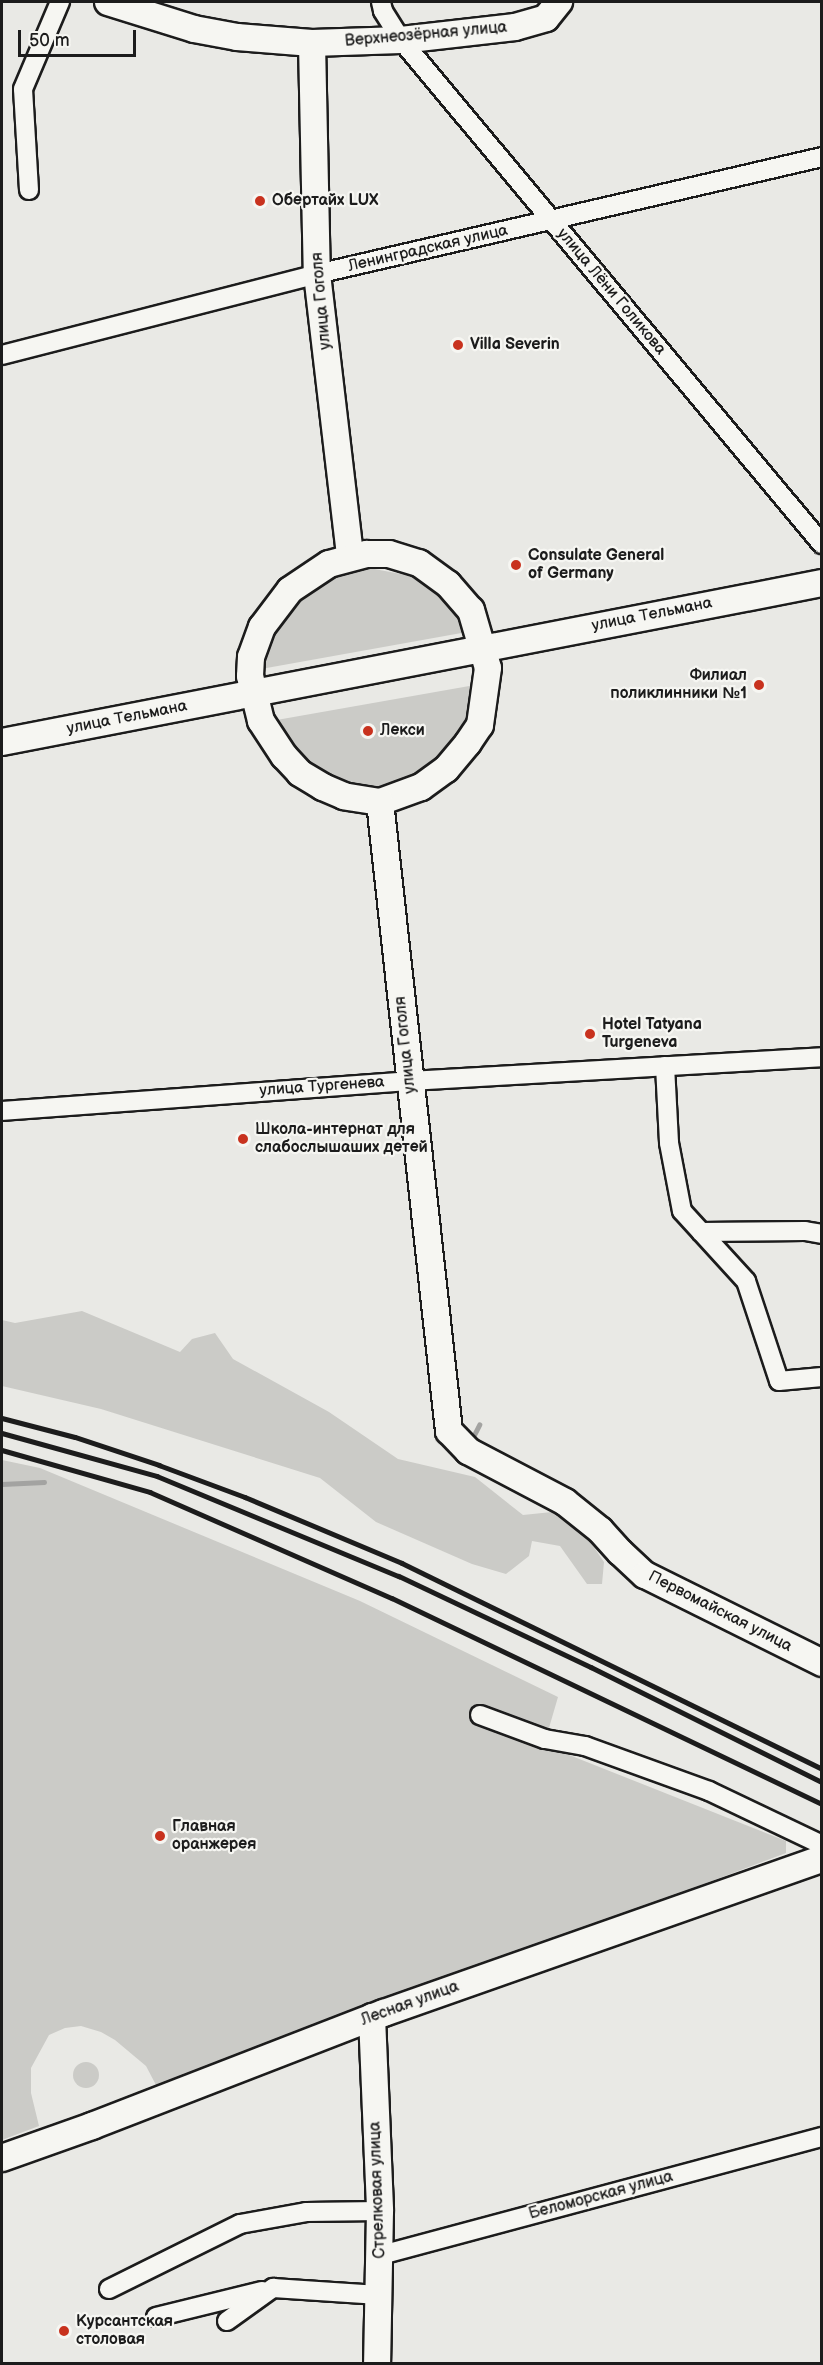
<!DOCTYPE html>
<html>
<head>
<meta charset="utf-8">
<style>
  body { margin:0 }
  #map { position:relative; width:823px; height:2365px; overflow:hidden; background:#e9e9e5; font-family:"Balsamiq Sans",sans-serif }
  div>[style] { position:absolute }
  .green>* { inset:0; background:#cbcbc7 }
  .round { border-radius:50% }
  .stream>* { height:4.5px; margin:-2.25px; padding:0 2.25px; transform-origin:2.25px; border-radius:2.25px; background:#a3a3a1 }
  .roads { filter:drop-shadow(2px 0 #1c1c1c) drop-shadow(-2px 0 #1c1c1c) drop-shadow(0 2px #1c1c1c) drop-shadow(0 -2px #1c1c1c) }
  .street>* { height:18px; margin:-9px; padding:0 9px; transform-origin:9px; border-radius:9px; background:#f6f6f2 }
  .secondary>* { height:26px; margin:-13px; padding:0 13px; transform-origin:13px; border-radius:13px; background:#f6f6f2 }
  .rail>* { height:4.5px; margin:-2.25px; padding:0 2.25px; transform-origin:2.25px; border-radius:2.25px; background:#1c1c1c }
  .dots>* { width:16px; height:16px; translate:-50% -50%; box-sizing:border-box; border:3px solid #f6f6f2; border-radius:50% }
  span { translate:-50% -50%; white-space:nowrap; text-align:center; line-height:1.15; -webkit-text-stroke:4.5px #f6f6f2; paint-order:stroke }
  .street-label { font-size:16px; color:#1c1c1c }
  .poi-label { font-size:16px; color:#1c1c1c; font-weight:700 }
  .left { translate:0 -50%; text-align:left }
  .right { translate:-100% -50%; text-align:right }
  .frame { position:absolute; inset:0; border:3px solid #1c1c1c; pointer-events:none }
  .scale { position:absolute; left:18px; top:30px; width:118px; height:27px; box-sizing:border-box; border:3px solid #1c1c1c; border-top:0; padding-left:8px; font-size:18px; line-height:21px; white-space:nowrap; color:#1c1c1c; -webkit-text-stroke:4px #f6f6f2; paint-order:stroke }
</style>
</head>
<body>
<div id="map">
  <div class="green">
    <i style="clip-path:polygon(369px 568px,417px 577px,449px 599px,462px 618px,467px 632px,261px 669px,269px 643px,288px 610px,310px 590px,335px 576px)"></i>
    <i style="clip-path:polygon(475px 685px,474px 709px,457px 740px,438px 761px,408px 782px,375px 793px,315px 776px,271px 721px)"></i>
    <i style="clip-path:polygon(82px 1311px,180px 1352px,192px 1339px,215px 1333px,233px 1359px,329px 1412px,398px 1459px,475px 1477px,523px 1515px,552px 1512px,589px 1540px,604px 1562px,602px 1584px,587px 1584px,560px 1546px,532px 1541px,529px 1556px,506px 1574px,472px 1564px,376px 1522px,320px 1478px,101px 1409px,2px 1386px,2px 1320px,15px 1323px)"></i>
    <i style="clip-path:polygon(2px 1460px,40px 1468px,360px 1601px,558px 1697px,544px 1745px,786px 1841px,786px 1853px,476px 1970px,156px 2085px,146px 2066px,115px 2040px,101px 2032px,81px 2026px,65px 2028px,49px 2035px,31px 2068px,31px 2093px,39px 2126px,2px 2140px)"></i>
    <i class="round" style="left:73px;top:2062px;width:26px;height:26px"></i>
  </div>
  <div class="stream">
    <i style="left:472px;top:1439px;width:16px;rotate:-63deg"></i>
    <i style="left:2px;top:1484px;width:42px;rotate:-2.7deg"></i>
  </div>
  <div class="roads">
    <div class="street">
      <i style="left:381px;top:2px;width:9px;rotate:77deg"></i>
      <i style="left:383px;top:11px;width:34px;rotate:58deg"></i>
      <i style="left:401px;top:40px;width:657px;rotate:50.13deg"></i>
      <i style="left:29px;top:190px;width:101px;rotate:-93.4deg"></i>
      <i style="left:23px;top:89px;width:95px;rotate:-67deg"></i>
      <i style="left:2px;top:355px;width:325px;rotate:-14.4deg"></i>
      <i style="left:317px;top:274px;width:518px;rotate:-13.04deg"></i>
      <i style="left:665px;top:1066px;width:77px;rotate:87deg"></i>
      <i style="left:669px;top:1143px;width:69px;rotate:79.2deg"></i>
      <i style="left:682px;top:1211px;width:95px;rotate:47.6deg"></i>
      <i style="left:746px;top:1281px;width:105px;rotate:71.7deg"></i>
      <i style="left:779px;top:1381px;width:43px;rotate:-5.3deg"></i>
      <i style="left:2px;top:1111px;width:409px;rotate:-4.2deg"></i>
      <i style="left:410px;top:1081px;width:413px;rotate:-3.3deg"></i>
      <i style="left:701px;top:1232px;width:104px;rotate:-0.6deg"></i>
      <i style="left:805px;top:1231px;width:17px;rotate:10deg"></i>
      <i style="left:480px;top:1715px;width:69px;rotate:20.3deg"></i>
      <i style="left:545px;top:1739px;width:41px;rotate:9.9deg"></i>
      <i style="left:585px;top:1746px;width:132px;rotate:19.9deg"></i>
      <i style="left:709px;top:1791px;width:125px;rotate:25.5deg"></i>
      <i style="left:381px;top:2255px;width:457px;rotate:-15deg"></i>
      <i style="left:109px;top:2289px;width:146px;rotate:-26.4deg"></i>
      <i style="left:240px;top:2224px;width:67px;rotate:-10.3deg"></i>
      <i style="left:306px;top:2212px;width:74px;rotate:-0.8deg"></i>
      <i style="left:156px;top:2317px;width:109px;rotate:-13.8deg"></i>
      <i style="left:227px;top:2321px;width:57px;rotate:-35.7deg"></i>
      <i style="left:273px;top:2288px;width:106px;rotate:3.8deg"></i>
    </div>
    <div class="secondary">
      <i style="left:108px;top:2px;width:90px;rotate:17.4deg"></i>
      <i style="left:194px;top:29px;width:44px;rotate:10.5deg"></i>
      <i style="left:237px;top:37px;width:75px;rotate:4.6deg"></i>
      <i style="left:312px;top:43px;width:89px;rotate:-1.9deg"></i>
      <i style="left:401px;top:40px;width:115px;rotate:-6.5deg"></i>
      <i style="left:515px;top:27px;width:32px;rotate:-16deg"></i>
      <i style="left:546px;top:18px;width:21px;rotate:-51deg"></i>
      <i style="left:312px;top:43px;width:231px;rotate:88.8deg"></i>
      <i style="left:317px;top:274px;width:285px;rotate:83.3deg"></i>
      <i style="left:367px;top:554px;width:22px"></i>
      <i style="left:389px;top:554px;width:31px;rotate:17deg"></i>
      <i style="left:419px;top:563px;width:36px;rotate:36deg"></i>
      <i style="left:448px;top:584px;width:35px;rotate:49deg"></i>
      <i style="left:471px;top:610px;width:60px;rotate:73.7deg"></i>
      <i style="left:488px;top:668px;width:58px;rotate:98deg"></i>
      <i style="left:480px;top:725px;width:22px;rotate:124deg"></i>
      <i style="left:468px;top:743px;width:34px;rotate:130deg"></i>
      <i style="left:446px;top:769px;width:31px;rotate:144deg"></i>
      <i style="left:421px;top:787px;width:44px;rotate:159.9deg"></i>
      <i style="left:380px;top:802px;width:36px;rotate:-171deg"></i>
      <i style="left:344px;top:796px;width:23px;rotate:-157deg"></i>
      <i style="left:323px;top:787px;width:27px;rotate:-149deg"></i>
      <i style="left:300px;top:773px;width:23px;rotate:-133deg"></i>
      <i style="left:284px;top:756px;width:42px;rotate:-123.3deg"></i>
      <i style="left:261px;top:721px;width:46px;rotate:-103.7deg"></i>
      <i style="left:250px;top:676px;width:19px;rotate:-87deg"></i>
      <i style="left:251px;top:657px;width:32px;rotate:-70deg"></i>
      <i style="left:262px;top:627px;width:46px;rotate:-52.9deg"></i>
      <i style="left:290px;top:590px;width:47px;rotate:-33.7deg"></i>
      <i style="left:329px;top:564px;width:39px;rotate:-15deg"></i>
      <i style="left:2px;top:742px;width:835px;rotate:-10.97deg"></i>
      <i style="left:380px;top:802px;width:633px;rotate:83.74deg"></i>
      <i style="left:449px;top:1431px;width:28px;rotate:46deg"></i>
      <i style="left:468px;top:1451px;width:110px;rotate:27.7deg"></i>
      <i style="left:565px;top:1502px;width:45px;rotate:38.7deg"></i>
      <i style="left:600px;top:1530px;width:30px;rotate:48deg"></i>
      <i style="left:620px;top:1552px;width:34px;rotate:43deg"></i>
      <i style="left:645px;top:1575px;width:198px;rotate:26.4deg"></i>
      <i style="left:372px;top:2017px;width:194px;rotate:87.6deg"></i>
      <i style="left:380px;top:2211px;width:153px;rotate:91.1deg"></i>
      <i style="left:2px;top:2158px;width:96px;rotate:-19.6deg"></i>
      <i style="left:92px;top:2126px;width:313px;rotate:-21.2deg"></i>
      <i style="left:384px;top:2013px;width:464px;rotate:-19.4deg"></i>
    </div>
  </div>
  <div class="rail">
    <i style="left:2px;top:1418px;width:75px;rotate:14.6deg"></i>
    <i style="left:75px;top:1437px;width:89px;rotate:18.4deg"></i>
    <i style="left:159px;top:1465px;width:92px;rotate:20.4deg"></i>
    <i style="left:245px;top:1497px;width:170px;rotate:22.8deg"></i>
    <i style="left:402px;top:1563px;width:468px;rotate:26.1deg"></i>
    <i style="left:2px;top:1433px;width:161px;rotate:15.5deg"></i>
    <i style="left:157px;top:1476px;width:262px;rotate:22.5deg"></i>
    <i style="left:399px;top:1576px;width:212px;rotate:25.4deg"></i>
    <i style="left:591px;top:1667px;width:258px;rotate:26.5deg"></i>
    <i style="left:2px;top:1450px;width:154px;rotate:15.8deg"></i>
    <i style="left:150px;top:1492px;width:264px;rotate:23.7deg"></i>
    <i style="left:392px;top:1598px;width:477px;rotate:25.6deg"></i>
  </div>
  <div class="dots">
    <i style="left:260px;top:201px;background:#c8321e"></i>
    <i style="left:458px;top:345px;background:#c8321e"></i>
    <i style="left:516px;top:565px;background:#c8321e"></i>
    <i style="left:759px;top:685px;background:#c8321e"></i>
    <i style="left:368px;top:731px;background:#c8321e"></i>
    <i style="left:590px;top:1034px;background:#c8321e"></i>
    <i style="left:243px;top:1139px;background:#c8321e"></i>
    <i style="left:160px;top:1836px;background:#c8321e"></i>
    <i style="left:64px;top:2331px;background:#c8321e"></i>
  </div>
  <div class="street-label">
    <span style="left:426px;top:35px;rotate:-5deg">Верхнеозёрная улица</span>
    <span style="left:428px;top:249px;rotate:-13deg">Ленинградская улица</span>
    <span style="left:611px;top:292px;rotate:50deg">улица Лёни Голикова</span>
    <span style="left:322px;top:301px;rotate:-95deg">улица Гоголя</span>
    <span style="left:652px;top:615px;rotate:-11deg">улица Тельмана</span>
    <span style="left:127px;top:718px;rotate:-11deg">улица Тельмана</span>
    <span style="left:406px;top:1045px;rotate:-96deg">улица Гоголя</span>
    <span style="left:322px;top:1087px;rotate:-4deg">улица Тургенева</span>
    <span style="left:720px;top:1612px;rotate:27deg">Первомайская улица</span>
    <span style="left:410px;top:2004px;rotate:-20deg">Лесная улица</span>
    <span style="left:378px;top:2190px;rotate:-92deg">Стрелковая улица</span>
    <span style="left:601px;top:2196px;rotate:-15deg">Беломорская улица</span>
  </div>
  <div class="poi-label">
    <span class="left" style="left:272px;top:201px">Обертайх LUX</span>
    <span class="left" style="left:470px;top:345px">Villa Severin</span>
    <span class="left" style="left:528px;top:565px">Consulate General<br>of Germany</span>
    <span class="right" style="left:747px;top:685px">Филиал<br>поликлинники №1</span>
    <span class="left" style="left:380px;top:731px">Лекси</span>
    <span class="left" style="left:602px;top:1034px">Hotel Tatyana<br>Turgeneva</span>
    <span class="left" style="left:255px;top:1139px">Школа-интернат для<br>слабослышаших детей</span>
    <span class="left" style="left:172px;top:1836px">Главная<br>оранжерея</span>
    <span class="left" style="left:76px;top:2331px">Курсантская<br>столовая</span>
  </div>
  <div class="frame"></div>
  <div class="scale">50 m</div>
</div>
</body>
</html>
